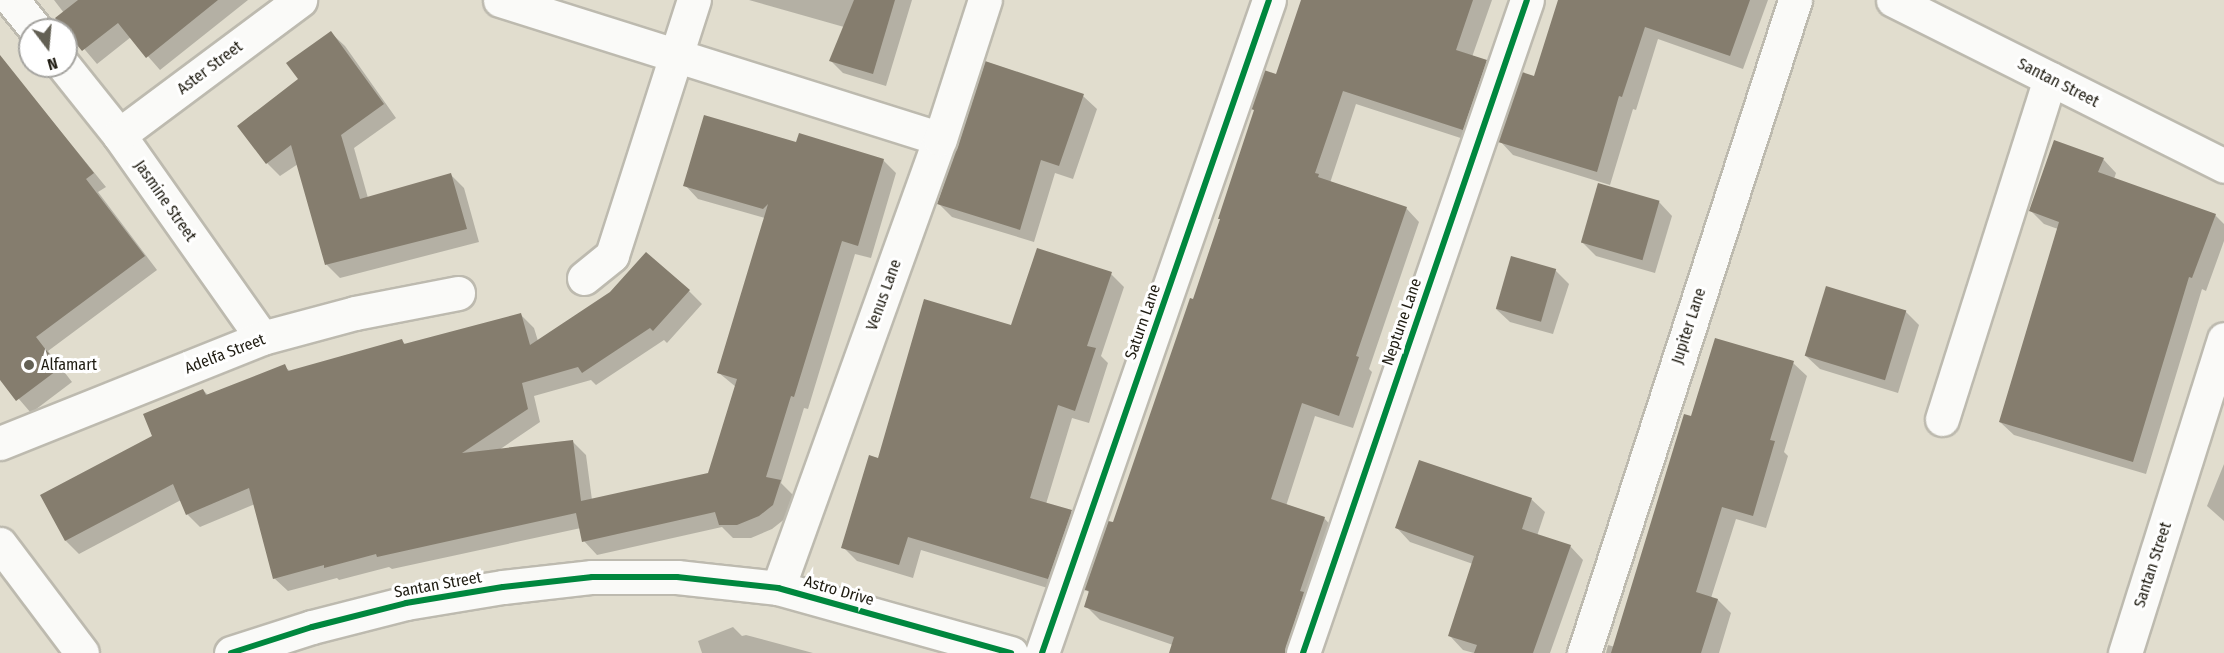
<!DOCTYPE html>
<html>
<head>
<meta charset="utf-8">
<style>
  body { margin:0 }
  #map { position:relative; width:2224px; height:653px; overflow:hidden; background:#e1ddce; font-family:"Fira Sans Condensed",sans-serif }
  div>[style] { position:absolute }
  .shadow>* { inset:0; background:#0003 }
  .building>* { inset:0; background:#857d6e; transform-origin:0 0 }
  .roads { filter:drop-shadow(2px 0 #bdbaaf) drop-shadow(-2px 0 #bdbaaf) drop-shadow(0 2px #bdbaaf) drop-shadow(0 -2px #bdbaaf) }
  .minor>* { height:33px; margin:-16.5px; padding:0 16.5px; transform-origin:16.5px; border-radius:16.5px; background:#fafaf8 }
  .cycleway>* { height:6px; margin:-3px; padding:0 3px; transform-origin:3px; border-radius:3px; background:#00873e }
  .dots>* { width:16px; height:16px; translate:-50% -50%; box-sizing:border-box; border:3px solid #fff; border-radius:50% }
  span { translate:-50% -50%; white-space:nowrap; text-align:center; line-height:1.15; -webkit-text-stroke:6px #fff; paint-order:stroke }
  .street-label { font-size:16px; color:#1f1c12 }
  .poi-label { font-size:16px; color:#1f1c12 }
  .left { translate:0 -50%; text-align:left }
  .north { position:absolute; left:18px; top:18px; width:60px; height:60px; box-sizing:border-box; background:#fff; border:2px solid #a5a4a0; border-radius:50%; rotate:164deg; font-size:16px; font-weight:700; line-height:24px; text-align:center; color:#1f1c12 }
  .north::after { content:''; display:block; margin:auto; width:21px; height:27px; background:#636054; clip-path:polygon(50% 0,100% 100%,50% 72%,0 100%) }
</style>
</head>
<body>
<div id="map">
  <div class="shadow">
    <i style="clip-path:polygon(54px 0,248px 0,160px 70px,131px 37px,97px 64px,58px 18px,64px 13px)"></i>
    <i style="clip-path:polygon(749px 0,912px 0,886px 86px,843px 73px,831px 61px,844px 27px)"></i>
    <i style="clip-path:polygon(1302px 0,1492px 0,1472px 57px,1486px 62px,1499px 75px,1476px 143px,1356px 104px,1330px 183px,1406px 208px,1419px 222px,1369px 369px,1372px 372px,1353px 428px,1315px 416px,1286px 506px,1324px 518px,1337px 532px,1302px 653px,1171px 653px,1173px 645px,1100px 620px,1086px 606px,1090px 594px,1086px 589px,1114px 524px,1277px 76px)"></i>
    <i style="clip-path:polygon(1569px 0,1768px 0,1743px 69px,1658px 39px,1636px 110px,1633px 109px,1610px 185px,1513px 155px,1500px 141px,1535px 78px)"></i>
    <i style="clip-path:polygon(331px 33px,345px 46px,396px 118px,354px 148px,368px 198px,450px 174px,464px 188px,479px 242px,340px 278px,327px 265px,298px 164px,280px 176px,267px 163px,300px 80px)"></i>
    <i style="clip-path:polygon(0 57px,106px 187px,98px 192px,157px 270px,48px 351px,72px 382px,31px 413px,0 377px)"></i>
    <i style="clip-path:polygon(1083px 96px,1097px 109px,1073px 179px,1055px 173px,1034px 242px,952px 217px,938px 203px)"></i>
    <i style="clip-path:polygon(797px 144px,883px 160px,896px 173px,871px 258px,855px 254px,808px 409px,804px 408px,781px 483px,793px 495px,786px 518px,772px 529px,751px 538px,733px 538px,722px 527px,597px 555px,584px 541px,581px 528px,392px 569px,389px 567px,339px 580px,337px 578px,288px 591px,274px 578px,255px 504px,200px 527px,187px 514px,181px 500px,79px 554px,66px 541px,42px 496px,154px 436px,203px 390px,208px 395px,284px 366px,291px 372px,402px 341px,406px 345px,521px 315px,534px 328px,538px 341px,689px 291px,702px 304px,667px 343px,664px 340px,596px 385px,591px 380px,534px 396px,540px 422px,499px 450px,573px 442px,586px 455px,592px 500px,709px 474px,736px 387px,719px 373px,765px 218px,698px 199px,685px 185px)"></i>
    <i style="clip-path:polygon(2103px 159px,2116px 173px,2114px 179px,2215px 215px,2224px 224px,2224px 241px,2206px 291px,2202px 289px,2146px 474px,2014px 435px,2000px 422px,2058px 229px,2044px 224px,2031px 211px)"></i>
    <i style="clip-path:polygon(1659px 202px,1672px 216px,1655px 273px,1596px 256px,1583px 243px)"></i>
    <i style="clip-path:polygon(1555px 270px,1569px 284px,1553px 334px,1510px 322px,1496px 309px)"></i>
    <i style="clip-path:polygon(1111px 274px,1124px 287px,1101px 356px,1108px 363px,1089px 423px,1072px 418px,1046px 504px,1071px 512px,1085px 525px,1061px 592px,921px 550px,913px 578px,857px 561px,843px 547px,879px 460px,1012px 327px)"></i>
    <i style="clip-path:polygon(1905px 311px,1919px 325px,1898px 393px,1820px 369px,1806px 356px)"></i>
    <i style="clip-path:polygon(1793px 363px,1807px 376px,1784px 452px,1788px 456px,1766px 528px,1736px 519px,1711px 598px,1718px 600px,1731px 613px,1719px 653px,1606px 653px,1608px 645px,1615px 647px,1692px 418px)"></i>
    <i style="clip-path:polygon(2224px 464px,2224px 521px,2207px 506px)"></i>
    <i style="clip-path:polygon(1531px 499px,1545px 512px,1537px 536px,1570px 546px,1583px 560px,1550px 653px,1474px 653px,1463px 650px,1450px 636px,1473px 564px,1410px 542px,1397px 528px)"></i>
    <i style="clip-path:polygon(733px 627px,742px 636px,746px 635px,813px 653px,702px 653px,698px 641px)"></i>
  </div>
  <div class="building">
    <i style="clip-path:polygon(78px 0,218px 0,146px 58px,118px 23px,82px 51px,55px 18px)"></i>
    <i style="clip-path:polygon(854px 0,895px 0,873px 74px,829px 61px)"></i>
    <i style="clip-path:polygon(1301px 0,1473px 0,1456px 50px,1487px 60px,1463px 130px,1343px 91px,1315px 173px,1319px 174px,1318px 177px,1407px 207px,1356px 356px,1359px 357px,1339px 416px,1302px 403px,1271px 499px,1325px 517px,1300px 591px,1304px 592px,1285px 653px,1169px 653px,1174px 637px,1084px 607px,1089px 591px,1084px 590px,1108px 521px,1113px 522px,1190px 298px,1193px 299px,1220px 219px,1218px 219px,1254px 110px,1251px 109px,1264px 70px,1276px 74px)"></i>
    <i style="clip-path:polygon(1558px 0,1750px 0,1730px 56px,1645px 27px,1622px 97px,1619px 96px,1597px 172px,1498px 142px,1522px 72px,1534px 76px)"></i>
    <i style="clip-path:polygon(331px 31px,384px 104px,341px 135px,360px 199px,451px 173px,467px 229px,325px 265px,291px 145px,266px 164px,237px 126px,298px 79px,286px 63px)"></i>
    <i style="clip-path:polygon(0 55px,94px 173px,86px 179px,145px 256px,36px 337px,60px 368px,16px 401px,0 380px)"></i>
    <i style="clip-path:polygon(985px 61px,1084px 94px,1059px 166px,1041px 160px,1020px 230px,937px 204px)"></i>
    <i style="clip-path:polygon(704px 115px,796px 142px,799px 133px,884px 159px,858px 246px,842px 241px,794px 397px,791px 396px,766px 477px,781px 480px,773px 505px,759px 516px,737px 525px,719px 525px,715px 512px,582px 542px,576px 513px,377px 557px,376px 554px,324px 568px,324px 565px,273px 579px,249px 488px,186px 515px,173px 484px,65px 541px,40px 495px,152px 436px,143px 414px,203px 389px,206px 395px,285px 364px,288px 371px,402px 339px,404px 344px,521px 313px,530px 345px,610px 292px,646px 252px,690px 290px,653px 331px,650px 328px,582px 373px,578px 367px,522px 383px,528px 409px,462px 453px,573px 440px,581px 501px,708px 473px,737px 379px,717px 373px,768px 204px,763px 209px,683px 186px)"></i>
    <i style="clip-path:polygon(2054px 140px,2104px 158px,2098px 172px,2216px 214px,2192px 278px,2189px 277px,2133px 462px,1999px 422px,2059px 222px,2029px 211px)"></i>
    <i style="left:1598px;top:183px;width:64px;height:62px;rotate:16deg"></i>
    <i style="clip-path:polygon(1037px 248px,1112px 272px,1087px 346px,1096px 348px,1075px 411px,1058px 405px,1030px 498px,1072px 510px,1048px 579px,908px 537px,899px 565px,841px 548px,869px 455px,878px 458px,924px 299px,1011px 325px)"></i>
    <i style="left:1511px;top:256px;width:47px;height:55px;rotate:16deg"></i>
    <i style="left:1826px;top:286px;width:84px;height:73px;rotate:17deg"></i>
    <i style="clip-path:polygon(1715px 338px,1794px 361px,1770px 440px,1775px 441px,1753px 516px,1722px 507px,1696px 592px,1718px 599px,1701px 653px,1611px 653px,1684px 414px,1691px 416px)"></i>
    <i style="clip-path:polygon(1419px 460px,1532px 498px,1522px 529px,1571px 545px,1533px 653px,1474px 653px,1477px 645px,1448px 636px,1474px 556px,1395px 528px)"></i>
  </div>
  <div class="roads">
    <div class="minor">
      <i style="left:12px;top:0;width:38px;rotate:51deg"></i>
      <i style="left:500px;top:0;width:461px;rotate:17.5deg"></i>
      <i style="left:1893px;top:0;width:370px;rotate:26.6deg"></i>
      <i style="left:64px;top:66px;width:88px;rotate:51.4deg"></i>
      <i style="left:119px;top:135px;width:248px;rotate:54.8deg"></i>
      <i style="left:119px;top:135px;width:226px;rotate:-36.7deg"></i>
      <i style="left:584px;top:278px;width:36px;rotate:-39deg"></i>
      <i style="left:612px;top:255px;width:268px;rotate:-72.2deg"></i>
      <i style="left:1942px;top:419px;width:357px;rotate:-72.4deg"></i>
      <i style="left:0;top:443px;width:282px;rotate:-21.8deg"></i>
      <i style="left:262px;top:338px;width:96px;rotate:-15deg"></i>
      <i style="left:355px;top:313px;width:105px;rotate:-11deg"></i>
      <i style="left:0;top:544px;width:136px;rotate:53deg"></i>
      <i style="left:778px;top:588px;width:477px;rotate:-70.2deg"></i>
      <i style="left:940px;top:139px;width:146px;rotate:-72.1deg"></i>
      <i style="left:231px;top:653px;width:85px;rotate:-17.8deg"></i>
      <i style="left:312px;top:627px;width:97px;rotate:-14.3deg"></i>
      <i style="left:406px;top:603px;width:98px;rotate:-9.4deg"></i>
      <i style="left:503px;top:587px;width:90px;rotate:-6.4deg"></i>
      <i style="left:592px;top:577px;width:85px"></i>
      <i style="left:677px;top:577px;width:102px;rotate:6.2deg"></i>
      <i style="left:778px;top:588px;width:242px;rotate:15.6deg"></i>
      <i style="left:1042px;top:653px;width:691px;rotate:-70.83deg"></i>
      <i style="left:1303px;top:653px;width:690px;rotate:-71.07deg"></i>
      <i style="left:1584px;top:653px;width:686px;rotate:-72.09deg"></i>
      <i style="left:2125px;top:653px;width:329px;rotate:-72.5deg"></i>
    </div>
  </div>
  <div class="cycleway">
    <i style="left:231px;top:653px;width:85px;rotate:-17.8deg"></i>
    <i style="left:312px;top:627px;width:97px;rotate:-14.3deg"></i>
    <i style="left:406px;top:603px;width:98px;rotate:-9.4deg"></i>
    <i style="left:503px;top:587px;width:90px;rotate:-6.4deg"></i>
    <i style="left:592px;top:577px;width:85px"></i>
    <i style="left:677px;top:577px;width:102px;rotate:6.2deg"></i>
    <i style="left:778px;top:588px;width:242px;rotate:15.6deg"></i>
    <i style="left:1042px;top:653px;width:691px;rotate:-70.83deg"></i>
    <i style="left:1303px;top:653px;width:690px;rotate:-71.07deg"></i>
  </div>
  <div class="dots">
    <i style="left:29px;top:365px;background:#636054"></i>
  </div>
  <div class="street-label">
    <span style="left:210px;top:68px;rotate:-37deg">Aster Street</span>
    <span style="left:2058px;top:83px;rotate:27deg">Santan Street</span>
    <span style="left:165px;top:201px;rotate:55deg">Jasmine Street</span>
    <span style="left:884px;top:295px;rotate:-70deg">Venus Lane</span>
    <span style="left:1143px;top:322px;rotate:-71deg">Saturn Lane</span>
    <span style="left:1402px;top:322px;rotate:-71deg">Neptune Lane</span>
    <span style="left:1689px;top:326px;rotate:-72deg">Jupiter Lane</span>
    <span style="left:225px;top:354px;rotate:-21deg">Adelfa Street</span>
    <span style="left:2153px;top:565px;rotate:-72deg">Santan Street</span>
    <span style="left:438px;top:585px;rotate:-10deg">Santan Street</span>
    <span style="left:839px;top:591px;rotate:16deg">Astro Drive</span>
  </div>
  <div class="poi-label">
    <span class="left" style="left:41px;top:365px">Alfamart</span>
  </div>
  <div class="north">N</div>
</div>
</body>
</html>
